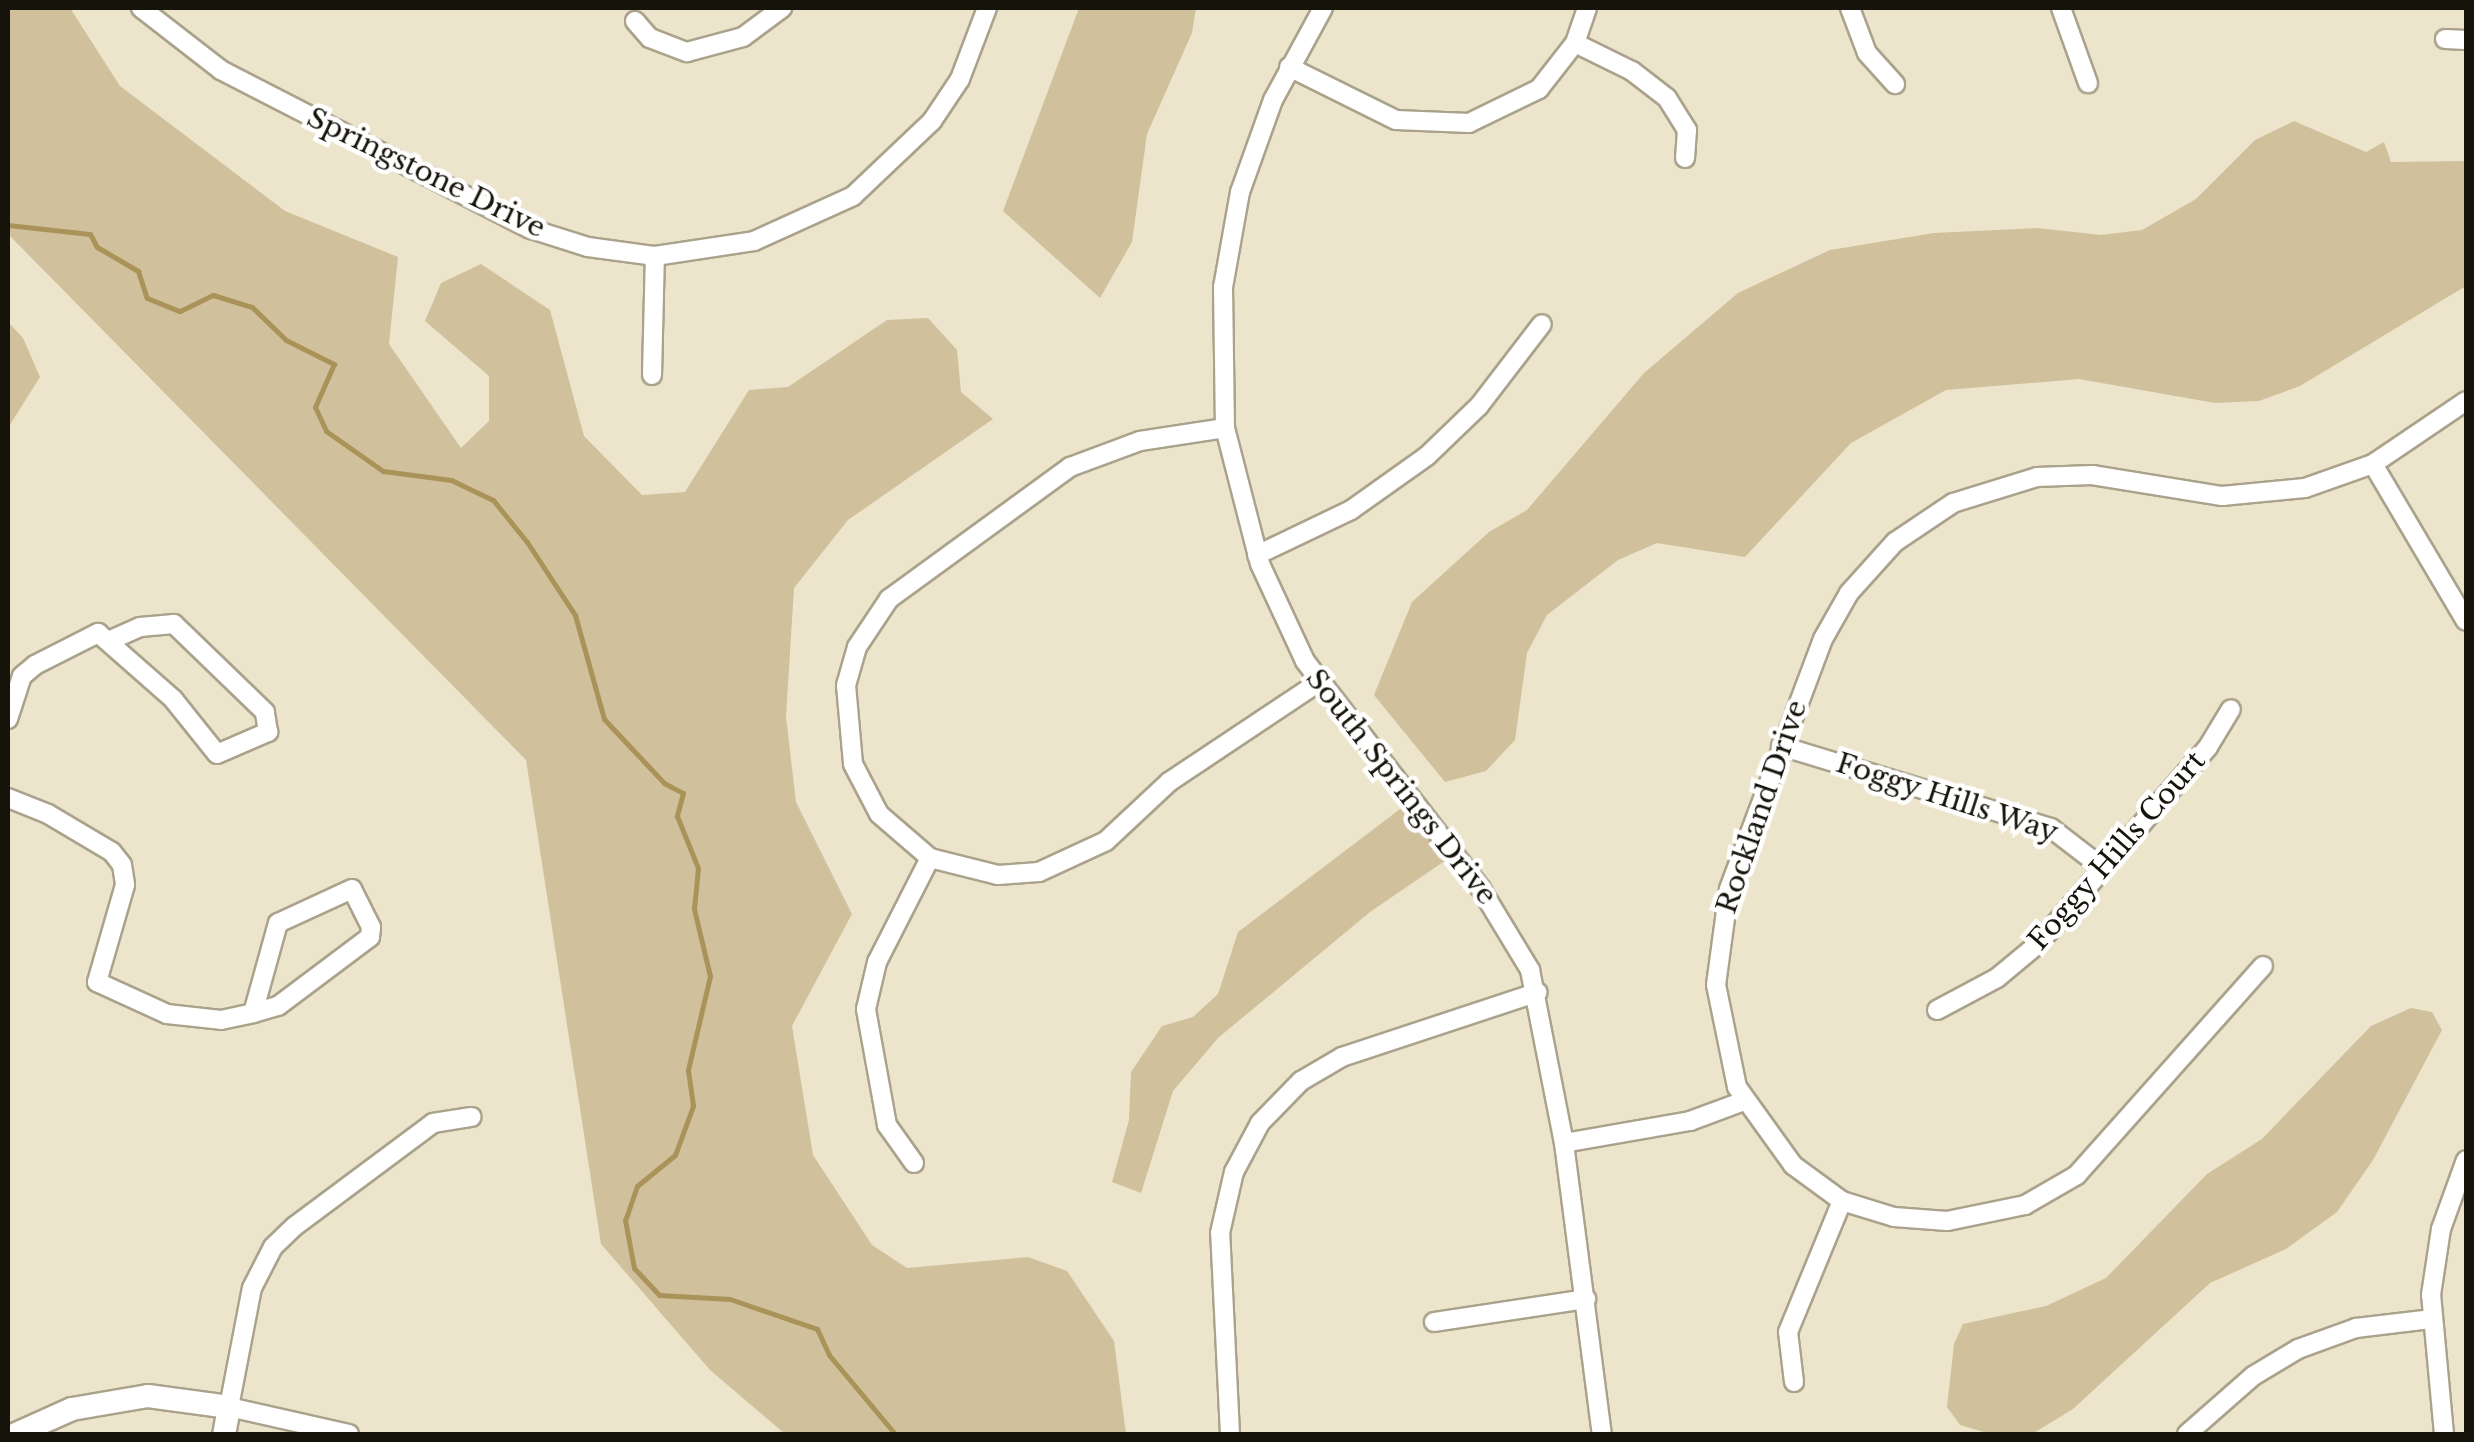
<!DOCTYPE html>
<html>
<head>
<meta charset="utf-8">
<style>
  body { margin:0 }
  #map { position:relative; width:2474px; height:1442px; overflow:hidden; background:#ede4cc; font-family:"Libre Baskerville",serif }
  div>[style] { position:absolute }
  .green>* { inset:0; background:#d0c19c }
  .stream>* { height:5px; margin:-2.5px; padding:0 2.5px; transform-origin:2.5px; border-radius:2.5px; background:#aa9359 }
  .roads { filter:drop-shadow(2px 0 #aba28c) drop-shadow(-2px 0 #aba28c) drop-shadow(0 2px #aba28c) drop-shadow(0 -2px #aba28c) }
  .minor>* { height:18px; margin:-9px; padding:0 9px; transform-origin:9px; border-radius:9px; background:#fff }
  .tertiary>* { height:22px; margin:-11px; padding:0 11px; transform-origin:11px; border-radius:11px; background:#fff }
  span { translate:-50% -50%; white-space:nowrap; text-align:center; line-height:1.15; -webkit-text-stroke:9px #fff; paint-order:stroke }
  .street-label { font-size:28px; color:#16130b }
  .frame { position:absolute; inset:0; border:10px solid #16130b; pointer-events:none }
</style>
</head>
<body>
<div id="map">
  <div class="green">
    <i style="clip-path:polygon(8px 8px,70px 8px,120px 86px,285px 211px,398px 257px,389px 344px,461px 448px,489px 421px,489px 376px,425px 321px,441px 283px,481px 264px,550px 310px,584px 436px,642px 495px,685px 492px,749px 390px,788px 387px,887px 320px,928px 318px,957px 350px,961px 392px,993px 419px,848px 520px,794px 588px,786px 717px,796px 802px,852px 914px,792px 1026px,813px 1155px,872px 1245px,907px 1268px,1028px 1257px,1067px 1271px,1114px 1341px,1126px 1434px,785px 1434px,710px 1370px,601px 1244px,526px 760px,8px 234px)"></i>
    <i style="clip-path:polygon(1079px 8px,1196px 8px,1192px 33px,1147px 134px,1132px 242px,1100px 298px,1003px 211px)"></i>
    <i style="clip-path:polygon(2294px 121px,2366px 152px,2384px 142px,2391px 162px,2466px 161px,2466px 286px,2300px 386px,2259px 401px,2215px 403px,2079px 379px,1946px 390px,1851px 443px,1745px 557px,1657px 543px,1618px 560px,1547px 615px,1527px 653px,1515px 740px,1486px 771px,1445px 782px,1374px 695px,1412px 602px,1489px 532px,1527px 510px,1644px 373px,1738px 293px,1830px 250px,1934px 233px,2037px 228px,2101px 235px,2142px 230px,2196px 199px,2255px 140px)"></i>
    <i style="clip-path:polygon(8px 322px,23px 338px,40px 377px,8px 428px)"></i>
    <i style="clip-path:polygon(1412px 800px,1455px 854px,1370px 912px,1218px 1038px,1173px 1091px,1141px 1193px,1112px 1182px,1129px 1120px,1131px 1072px,1162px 1026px,1193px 1017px,1218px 994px,1238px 932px)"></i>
    <i style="clip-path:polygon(2411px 1008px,2432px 1012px,2442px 1030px,2373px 1160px,2337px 1212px,2286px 1249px,2210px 1283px,2073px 1409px,2032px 1434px,1991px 1434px,1960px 1425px,1947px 1407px,1954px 1344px,1963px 1324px,2046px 1306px,2106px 1278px,2207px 1174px,2262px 1139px,2371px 1026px)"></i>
  </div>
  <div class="stream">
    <i style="left:8px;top:225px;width:82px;rotate:6.3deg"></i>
    <i style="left:90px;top:234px;width:15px;rotate:62deg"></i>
    <i style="left:97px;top:247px;width:48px;rotate:30.3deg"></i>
    <i style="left:138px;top:271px;width:28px;rotate:72deg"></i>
    <i style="left:147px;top:298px;width:35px;rotate:22deg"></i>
    <i style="left:180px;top:311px;width:37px;rotate:-26deg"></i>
    <i style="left:213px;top:295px;width:41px;rotate:17.1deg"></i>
    <i style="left:252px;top:307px;width:47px;rotate:44.1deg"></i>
    <i style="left:286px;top:340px;width:54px;rotate:26.6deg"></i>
    <i style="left:334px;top:364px;width:47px;rotate:113.8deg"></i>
    <i style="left:315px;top:407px;width:26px;rotate:65deg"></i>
    <i style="left:326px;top:431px;width:70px;rotate:35.1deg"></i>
    <i style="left:383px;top:471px;width:69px;rotate:7.5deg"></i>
    <i style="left:451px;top:480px;width:47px;rotate:25.5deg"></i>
    <i style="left:493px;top:500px;width:54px;rotate:51deg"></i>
    <i style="left:527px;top:542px;width:87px;rotate:56.7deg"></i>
    <i style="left:575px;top:615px;width:108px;rotate:74.4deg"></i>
    <i style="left:604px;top:719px;width:88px;rotate:46.8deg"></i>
    <i style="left:664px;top:783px;width:21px;rotate:28deg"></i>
    <i style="left:683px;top:793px;width:24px;rotate:105deg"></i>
    <i style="left:677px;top:816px;width:56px;rotate:68deg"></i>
    <i style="left:698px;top:868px;width:41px;rotate:95.6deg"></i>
    <i style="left:694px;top:909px;width:69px;rotate:76.6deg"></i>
    <i style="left:710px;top:976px;width:97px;rotate:103.2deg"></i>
    <i style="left:688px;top:1070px;width:36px;rotate:82deg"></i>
    <i style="left:693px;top:1106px;width:52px;rotate:110.2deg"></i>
    <i style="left:675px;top:1155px;width:49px;rotate:140.8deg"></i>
    <i style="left:637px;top:1186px;width:36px;rotate:109deg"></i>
    <i style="left:625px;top:1220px;width:49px;rotate:79.4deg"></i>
    <i style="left:634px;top:1268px;width:37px;rotate:47deg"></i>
    <i style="left:659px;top:1295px;width:71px;rotate:3.2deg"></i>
    <i style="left:730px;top:1299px;width:92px;rotate:19deg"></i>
    <i style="left:817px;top:1329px;width:29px;rotate:65deg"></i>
    <i style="left:829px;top:1355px;width:103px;rotate:50.1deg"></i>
  </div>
  <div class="roads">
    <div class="minor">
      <i style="left:141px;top:8px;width:101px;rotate:37.8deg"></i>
      <i style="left:221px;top:70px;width:348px;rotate:27.2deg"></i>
      <i style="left:531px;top:229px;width:60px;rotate:17.5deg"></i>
      <i style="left:588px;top:247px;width:68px;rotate:7.7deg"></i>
      <i style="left:655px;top:256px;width:100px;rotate:-8.6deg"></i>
      <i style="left:754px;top:241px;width:109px;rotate:-24.4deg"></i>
      <i style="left:853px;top:196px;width:109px;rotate:-43.5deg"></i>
      <i style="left:932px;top:121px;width:50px;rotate:-56.3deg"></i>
      <i style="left:960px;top:79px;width:76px;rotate:-69.2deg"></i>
      <i style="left:1323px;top:8px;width:105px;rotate:118.5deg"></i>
      <i style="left:1273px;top:100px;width:98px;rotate:109.7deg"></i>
      <i style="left:1240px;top:192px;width:97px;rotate:100.1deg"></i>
      <i style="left:1223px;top:287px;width:141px;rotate:89.2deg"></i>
      <i style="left:1225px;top:428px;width:140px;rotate:75.6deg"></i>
      <i style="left:1260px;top:564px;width:107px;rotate:65.1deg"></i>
      <i style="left:1305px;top:661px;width:288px;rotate:52.3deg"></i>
      <i style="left:1481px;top:889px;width:95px;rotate:58.8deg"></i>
      <i style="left:1530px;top:970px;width:176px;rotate:78.9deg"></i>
      <i style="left:1564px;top:1143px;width:293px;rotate:82.6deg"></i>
      <i style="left:1850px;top:8px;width:48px;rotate:69.3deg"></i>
      <i style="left:1867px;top:53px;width:42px;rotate:47.9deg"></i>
      <i style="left:2061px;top:8px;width:80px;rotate:70.2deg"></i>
      <i style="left:635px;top:21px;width:23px;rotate:49deg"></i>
      <i style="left:650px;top:38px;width:40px;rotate:21deg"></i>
      <i style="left:687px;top:52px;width:58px;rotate:-15deg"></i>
      <i style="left:743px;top:37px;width:49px;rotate:-36.6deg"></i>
      <i style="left:2445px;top:39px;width:21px;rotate:3deg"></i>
      <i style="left:1575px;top:43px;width:64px;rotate:26.2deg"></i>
      <i style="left:1632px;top:71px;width:44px;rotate:37.6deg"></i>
      <i style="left:1667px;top:98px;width:38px;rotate:58deg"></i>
      <i style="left:1687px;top:130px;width:28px;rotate:94deg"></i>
      <i style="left:1289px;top:67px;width:119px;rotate:26.4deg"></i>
      <i style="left:1396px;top:120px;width:73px;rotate:2.4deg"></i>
      <i style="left:1469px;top:123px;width:78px;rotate:-25.9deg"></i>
      <i style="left:1539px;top:89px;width:58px;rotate:-52deg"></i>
      <i style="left:1575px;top:43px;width:37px;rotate:-71deg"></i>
      <i style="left:652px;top:375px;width:119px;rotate:-88.6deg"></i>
      <i style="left:1225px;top:428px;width:86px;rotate:171.3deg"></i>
      <i style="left:1140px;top:441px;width:75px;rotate:159.6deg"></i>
      <i style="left:1070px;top:467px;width:224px;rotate:143.9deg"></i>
      <i style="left:889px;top:599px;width:58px;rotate:123.7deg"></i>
      <i style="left:857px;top:647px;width:40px;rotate:106deg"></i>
      <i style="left:846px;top:685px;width:79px;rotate:84.9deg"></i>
      <i style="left:853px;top:764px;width:56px;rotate:62.5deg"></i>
      <i style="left:879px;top:814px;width:67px;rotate:40.8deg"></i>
      <i style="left:930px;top:858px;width:70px;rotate:14deg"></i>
      <i style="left:998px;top:875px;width:41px;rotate:-4.2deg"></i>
      <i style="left:1039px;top:872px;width:74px;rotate:-24.8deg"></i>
      <i style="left:1106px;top:841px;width:86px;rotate:-43.1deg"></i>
      <i style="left:1169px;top:782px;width:180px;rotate:-33.7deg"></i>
      <i style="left:2373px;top:464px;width:182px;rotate:59.4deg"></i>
      <i style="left:1257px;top:555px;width:104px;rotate:-25.6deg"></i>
      <i style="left:1351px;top:510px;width:93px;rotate:-35.4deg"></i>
      <i style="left:1427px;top:456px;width:72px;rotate:-43.9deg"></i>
      <i style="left:1479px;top:406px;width:103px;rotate:-52.5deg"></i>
      <i style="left:8px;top:719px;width:45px;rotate:-72deg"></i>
      <i style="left:22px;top:676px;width:17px;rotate:-40deg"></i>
      <i style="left:35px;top:665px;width:71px;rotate:-26.9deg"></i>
      <i style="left:98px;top:633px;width:100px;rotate:41.3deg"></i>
      <i style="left:173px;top:699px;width:70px;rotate:51.3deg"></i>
      <i style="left:217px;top:754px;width:56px;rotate:-23.3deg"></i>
      <i style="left:268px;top:732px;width:20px;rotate:-99deg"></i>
      <i style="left:265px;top:712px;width:127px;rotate:-136deg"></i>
      <i style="left:174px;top:624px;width:34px;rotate:175deg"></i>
      <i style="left:140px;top:627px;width:32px;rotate:156deg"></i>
      <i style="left:1781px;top:746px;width:282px;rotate:16.9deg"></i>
      <i style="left:2051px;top:828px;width:66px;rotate:37.6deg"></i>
      <i style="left:8px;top:798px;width:43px;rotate:21.8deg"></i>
      <i style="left:48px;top:814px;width:74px;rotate:30.7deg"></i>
      <i style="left:112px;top:852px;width:16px;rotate:52deg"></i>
      <i style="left:122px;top:865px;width:20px;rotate:81deg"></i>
      <i style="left:125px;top:885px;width:101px;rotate:106.1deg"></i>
      <i style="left:97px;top:982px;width:77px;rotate:24.6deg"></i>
      <i style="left:167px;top:1014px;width:54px;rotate:6.3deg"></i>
      <i style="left:221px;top:1020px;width:33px;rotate:-12deg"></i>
      <i style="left:253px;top:1013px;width:26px;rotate:-16deg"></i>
      <i style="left:278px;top:1006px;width:115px;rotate:-36.9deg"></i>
      <i style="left:370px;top:937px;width:10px;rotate:-84deg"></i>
      <i style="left:371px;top:927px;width:42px;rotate:-116.6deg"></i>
      <i style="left:352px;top:889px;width:81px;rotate:155.3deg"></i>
      <i style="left:278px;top:923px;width:93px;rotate:105.5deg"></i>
      <i style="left:2263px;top:966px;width:280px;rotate:131.7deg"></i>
      <i style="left:2077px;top:1175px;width:60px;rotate:150deg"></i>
      <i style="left:2025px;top:1205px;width:80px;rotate:168.4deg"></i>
      <i style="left:1947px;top:1221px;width:53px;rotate:-175.7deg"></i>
      <i style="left:1894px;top:1217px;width:54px;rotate:-162.9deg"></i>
      <i style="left:1842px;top:1201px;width:61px;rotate:-143.7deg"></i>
      <i style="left:1793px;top:1165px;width:96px;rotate:-125.7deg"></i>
      <i style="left:1737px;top:1087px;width:104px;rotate:-101.6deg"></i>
      <i style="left:1716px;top:985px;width:97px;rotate:-82.3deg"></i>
      <i style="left:1729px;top:889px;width:267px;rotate:-69.4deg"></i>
      <i style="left:1823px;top:639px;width:53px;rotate:-60.5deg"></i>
      <i style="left:1849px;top:593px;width:69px;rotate:-48deg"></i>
      <i style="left:1895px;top:542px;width:70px;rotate:-33.9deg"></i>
      <i style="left:1953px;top:503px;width:88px;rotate:-17.2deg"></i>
      <i style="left:2037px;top:477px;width:55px;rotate:-2.1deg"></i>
      <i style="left:2092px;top:475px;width:132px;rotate:9.2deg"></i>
      <i style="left:2222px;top:496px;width:83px;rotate:-5.5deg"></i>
      <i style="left:2305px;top:488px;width:72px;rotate:-19.4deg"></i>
      <i style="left:2373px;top:464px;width:112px;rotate:-34.1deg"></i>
      <i style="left:1937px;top:1010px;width:68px;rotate:-28.1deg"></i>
      <i style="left:1997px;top:978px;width:53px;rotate:-39.7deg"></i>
      <i style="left:2038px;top:944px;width:260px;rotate:-49.2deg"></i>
      <i style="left:2208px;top:747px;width:44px;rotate:-58.8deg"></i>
      <i style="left:1564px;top:1143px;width:128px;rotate:-9.9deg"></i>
      <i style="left:1690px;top:1121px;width:58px;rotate:-20.3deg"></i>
      <i style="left:914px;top:1163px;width:47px;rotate:-125.4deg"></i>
      <i style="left:887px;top:1125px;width:118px;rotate:-100.3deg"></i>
      <i style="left:866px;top:1009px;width:48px;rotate:-76.8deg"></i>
      <i style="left:877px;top:962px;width:117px;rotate:-63deg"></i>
      <i style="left:1434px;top:1322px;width:154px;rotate:-8.6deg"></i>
      <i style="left:1794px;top:1382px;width:50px;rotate:-96.8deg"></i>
      <i style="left:1788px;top:1332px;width:142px;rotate:-67.6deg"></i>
      <i style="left:349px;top:1434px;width:123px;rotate:-167.3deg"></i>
      <i style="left:229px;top:1407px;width:121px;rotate:-79.1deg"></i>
      <i style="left:252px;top:1288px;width:46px;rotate:-62.9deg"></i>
      <i style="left:273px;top:1247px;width:30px;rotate:-44deg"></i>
      <i style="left:295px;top:1226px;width:172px;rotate:-36.7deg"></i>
      <i style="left:433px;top:1123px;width:39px;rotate:-9deg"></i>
      <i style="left:1230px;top:1434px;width:201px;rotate:-92.8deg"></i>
      <i style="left:1220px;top:1233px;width:63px;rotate:-77.1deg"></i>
      <i style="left:1234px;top:1172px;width:55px;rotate:-62deg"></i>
      <i style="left:1260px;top:1123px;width:59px;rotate:-45.7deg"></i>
      <i style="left:1301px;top:1081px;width:48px;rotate:-30.3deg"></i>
      <i style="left:1342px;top:1057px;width:206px;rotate:-18.3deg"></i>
      <i style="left:2187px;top:1434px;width:88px;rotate:-41.3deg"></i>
      <i style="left:2253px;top:1376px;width:52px;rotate:-31deg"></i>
      <i style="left:2298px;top:1349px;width:62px;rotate:-19.9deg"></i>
      <i style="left:2356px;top:1328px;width:77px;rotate:-6.8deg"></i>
      <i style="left:2444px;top:1434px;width:140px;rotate:-95.3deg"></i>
      <i style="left:2431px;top:1295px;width:67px;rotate:-81.4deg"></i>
      <i style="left:2441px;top:1229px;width:73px;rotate:-70.1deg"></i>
    </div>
    <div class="tertiary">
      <i style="left:16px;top:1434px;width:61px;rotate:-24.1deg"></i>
      <i style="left:72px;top:1409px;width:77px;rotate:-9.7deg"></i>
      <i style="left:148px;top:1396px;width:82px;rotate:7.7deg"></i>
      <i style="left:229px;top:1407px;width:27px;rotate:100deg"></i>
    </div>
  </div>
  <div class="street-label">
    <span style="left:426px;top:173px;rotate:26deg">Springstone Drive</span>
    <span style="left:1401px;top:787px;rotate:52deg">South Springs Drive</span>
    <span style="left:1947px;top:798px;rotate:18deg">Foggy Hills Way</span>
    <span style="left:1762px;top:807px;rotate:-71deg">Rockland Drive</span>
    <span style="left:2117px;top:851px;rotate:-49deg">Foggy Hills Court</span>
  </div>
  <div class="frame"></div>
</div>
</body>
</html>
